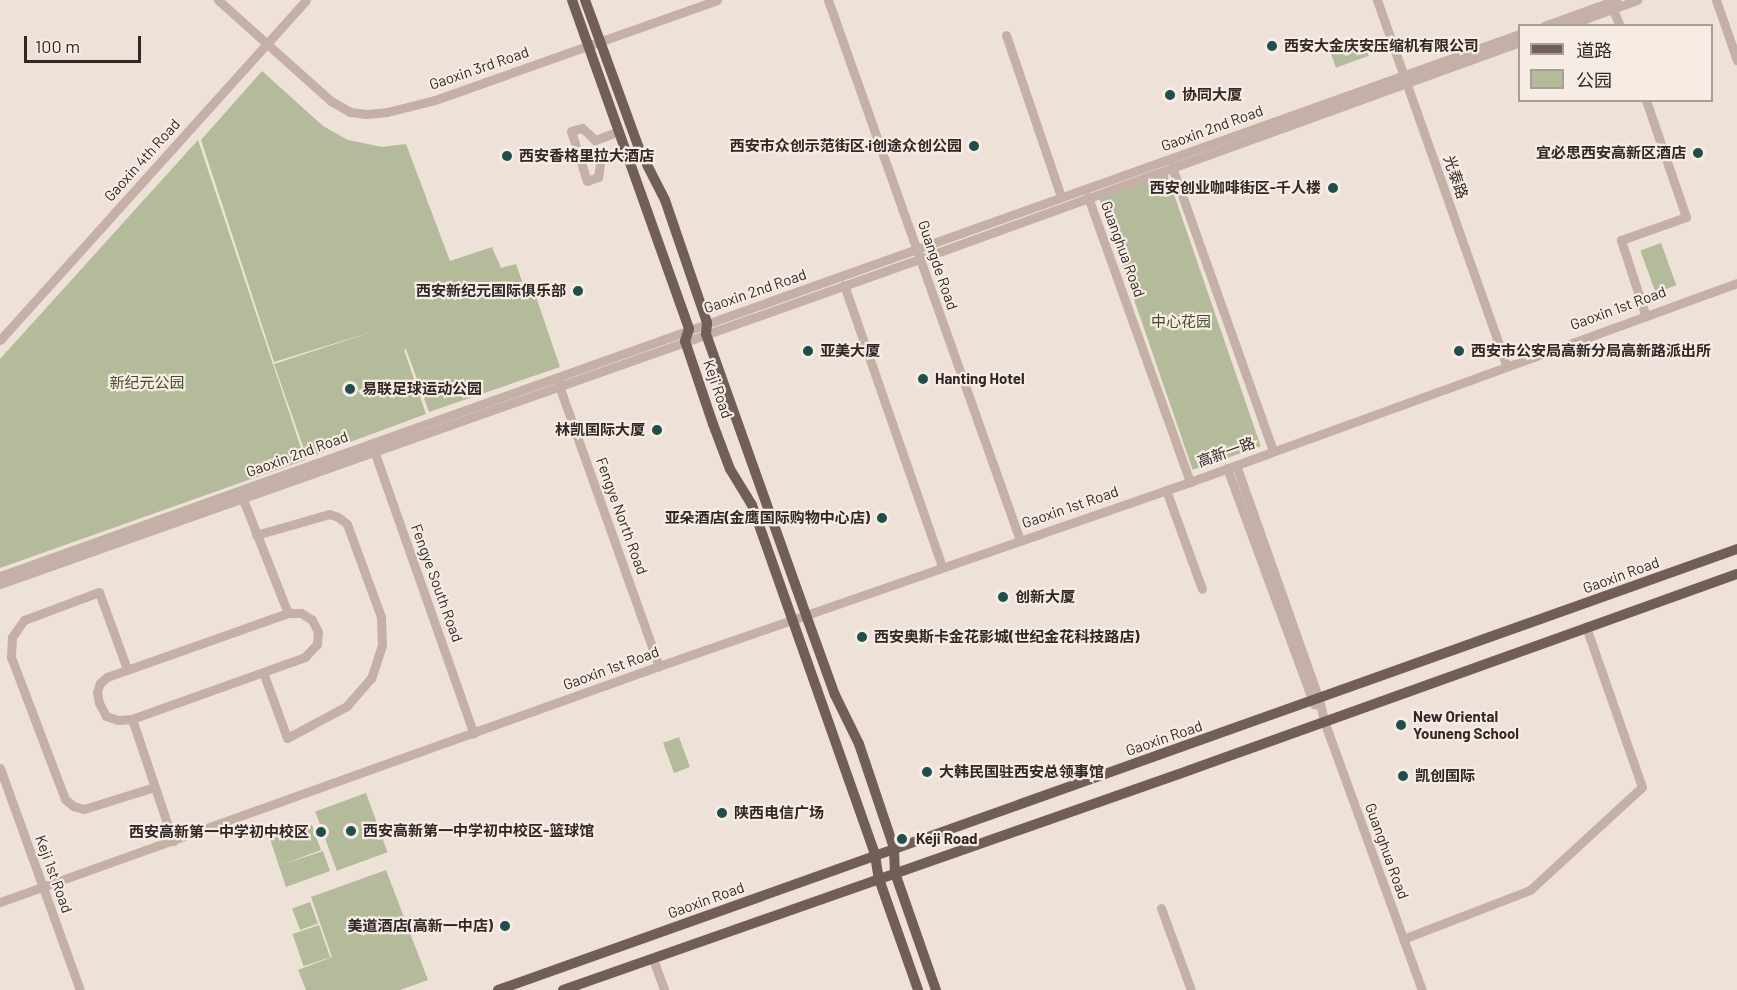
<!DOCTYPE html>
<html>
<head>
<meta charset="utf-8">
<style>
  body { margin:0 }
  #map { position:relative; width:1737px; height:990px; overflow:hidden; background:#eee1d8; font-family:Barlow,"Noto Sans SC",sans-serif }
  div>[style] { position:absolute }
  .green>* { inset:0; background:#b4bb9a; transform-origin:0 0 }
  .minor>* { height:9px; margin:-4.5px; padding:0 4.5px; transform-origin:4.5px; border-radius:4.5px; background:#c4b0a6 }
  .major>* { height:10px; margin:-5px; padding:0 5px; transform-origin:5px; border-radius:5px; background:#725e58 }
  .dots>* { width:16px; height:16px; translate:-50% -50%; box-sizing:border-box; border:3px solid #f6ece4; border-radius:50% }
  span { translate:-50% -50%; white-space:nowrap; text-align:center; line-height:1.15; -webkit-text-stroke:4.5px #f6ece4; paint-order:stroke }
  .poi-label { font-size:15px; color:#312826; font-weight:700 }
  .left { translate:0 -50%; text-align:left }
  .right { translate:-100% -50%; text-align:right }
  .street-label { font-size:15px; color:#312826 }
  .park-label { font-size:15px; color:#454d2c }
  .legend { position:absolute; left:1518px; top:24px; width:195px; height:78px; box-sizing:border-box; background:#f6ece4; border:2px solid #a79e98; margin:0; padding:8px 10px; list-style:none; font-size:18px; color:#312826 }
  .legend li { display:flex; align-items:center; gap:12px; height:30px }
  .legend b { width:30px; border:2px solid #a79e98 }
  .scale { position:absolute; left:24px; top:36px; width:117px; height:27px; box-sizing:border-box; border:3px solid #312826; border-top:0; padding-left:8px; font-size:18px; line-height:21px; white-space:nowrap; color:#312826; -webkit-text-stroke:4px #f6ece4; paint-order:stroke }
</style>
</head>
<body>
<div id="map">
  <div class="green">
    <i style="left:1362px;top:37px;width:20px;height:35px;rotate:70deg"></i>
    <i style="clip-path:polygon(262px 71px,323px 126px,348px 140px,382px 147px,406px 144px,450px 261px,492px 247px,501px 268px,516px 264px,524px 287px,532px 285px,560px 367px,429px 412px,406px 349px,404px 350px,426px 414px,307px 458px,274px 364px,378px 330px,274px 362px,201px 140px)"></i>
    <i style="clip-path:polygon(198px 140px,305px 460px,0 568px,0 359px)"></i>
    <i style="left:1167px;top:174px;width:288px;height:72px;rotate:71deg"></i>
    <i style="left:1661px;top:243px;width:45px;height:22px;rotate:70deg"></i>
    <i style="left:679px;top:737px;width:32px;height:17px;rotate:70deg"></i>
    <i style="left:366px;top:793px;width:63px;height:54px;rotate:70deg"></i>
    <i style="clip-path:polygon(312px 825px,321px 850px,281px 865px,323px 851px,330px 871px,286px 887px,270px 839px)"></i>
    <i style="clip-path:polygon(386px 870px,428px 980px,400px 990px,306px 990px,298px 970px,332px 957px,311px 897px)"></i>
    <i style="left:310px;top:902px;width:23px;height:19px;rotate:70deg"></i>
    <i style="left:319px;top:925px;width:34px;height:28px;rotate:71deg"></i>
  </div>
  <div class="minor">
    <i style="left:218px;top:0;width:152px;rotate:41.8deg"></i>
    <i style="left:331px;top:101px;width:22px;rotate:30deg"></i>
    <i style="left:350px;top:112px;width:17px;rotate:7deg"></i>
    <i style="left:367px;top:114px;width:20px;rotate:-6deg"></i>
    <i style="left:387px;top:112px;width:49px;rotate:-14deg"></i>
    <i style="left:435px;top:100px;width:299px;rotate:-19.5deg"></i>
    <i style="left:828px;top:0;width:573px;rotate:70.43deg"></i>
    <i style="left:1377px;top:0;width:386px;rotate:70.5deg"></i>
    <i style="left:1716px;top:0;width:64px;rotate:70.7deg"></i>
    <i style="left:1611px;top:5px;width:23px;rotate:67deg"></i>
    <i style="left:1544px;top:26px;width:77px;rotate:-19.9deg"></i>
    <i style="left:1566px;top:26px;width:76px;rotate:-20.1deg"></i>
    <i style="left:1006px;top:35px;width:171px;rotate:71.2deg"></i>
    <i style="left:619px;top:131px;width:26px;rotate:159deg"></i>
    <i style="left:595px;top:140px;width:18px;rotate:-137deg"></i>
    <i style="left:582px;top:128px;width:11px;rotate:165deg"></i>
    <i style="left:571px;top:131px;width:52px;rotate:72.3deg"></i>
    <i style="left:587px;top:181px;width:12px;rotate:-20deg"></i>
    <i style="left:598px;top:177px;width:18px;rotate:-81deg"></i>
    <i style="left:601px;top:159px;width:27px;rotate:-20deg"></i>
    <i style="left:1172px;top:167px;width:301px;rotate:70.4deg"></i>
    <i style="left:1088px;top:197px;width:303px;rotate:70.3deg"></i>
    <i style="left:844px;top:285px;width:299px;rotate:70.8deg"></i>
    <i style="left:1645px;top:314px;width:78px;rotate:-108deg"></i>
    <i style="left:1621px;top:240px;width:69px;rotate:-19.5deg"></i>
    <i style="left:1686px;top:217px;width:124px;rotate:-108.9deg"></i>
    <i style="left:0;top:340px;width:457px;rotate:-48deg"></i>
    <i style="left:557px;top:380px;width:304px;rotate:70.4deg"></i>
    <i style="left:372px;top:445px;width:306px;rotate:70.6deg"></i>
    <i style="left:1236px;top:465px;width:248px;rotate:70.5deg"></i>
    <i style="left:1319px;top:699px;width:23px;rotate:77deg"></i>
    <i style="left:1324px;top:721px;width:286px;rotate:70deg"></i>
    <i style="left:1227px;top:468px;width:252px;rotate:69.8deg"></i>
    <i style="left:1166px;top:490px;width:105px;rotate:70deg"></i>
    <i style="left:242px;top:497px;width:125px;rotate:68.4deg"></i>
    <i style="left:256px;top:535px;width:76px;rotate:-16deg"></i>
    <i style="left:329px;top:514px;width:9px;rotate:18deg"></i>
    <i style="left:338px;top:517px;width:11px;rotate:38deg"></i>
    <i style="left:347px;top:524px;width:99px;rotate:69.9deg"></i>
    <i style="left:381px;top:617px;width:28px;rotate:88deg"></i>
    <i style="left:382px;top:645px;width:35px;rotate:108deg"></i>
    <i style="left:371px;top:678px;width:37px;rotate:131deg"></i>
    <i style="left:347px;top:706px;width:68px;rotate:151.9deg"></i>
    <i style="left:287px;top:738px;width:70px;rotate:-110deg"></i>
    <i style="left:0;top:576px;width:1614px;rotate:-19.63deg"></i>
    <i style="left:0;top:584px;width:976px;rotate:-19.46deg"></i>
    <i style="left:920px;top:259px;width:638px;rotate:-19.88deg"></i>
    <i style="left:288px;top:613px;width:13px"></i>
    <i style="left:301px;top:613px;width:13px;rotate:32deg"></i>
    <i style="left:312px;top:620px;width:13px;rotate:63deg"></i>
    <i style="left:318px;top:632px;width:12px;rotate:95deg"></i>
    <i style="left:317px;top:644px;width:18px;rotate:133deg"></i>
    <i style="left:305px;top:657px;width:184px;rotate:160.3deg"></i>
    <i style="left:132px;top:719px;width:14px;rotate:176deg"></i>
    <i style="left:118px;top:720px;width:13px;rotate:-162deg"></i>
    <i style="left:106px;top:716px;width:15px;rotate:-118deg"></i>
    <i style="left:99px;top:703px;width:11px;rotate:-100deg"></i>
    <i style="left:97px;top:692px;width:9px;rotate:-72deg"></i>
    <i style="left:100px;top:683px;width:9px;rotate:-41deg"></i>
    <i style="left:107px;top:677px;width:192px;rotate:-19.5deg"></i>
    <i style="left:127px;top:669px;width:82px;rotate:-110deg"></i>
    <i style="left:99px;top:592px;width:80px;rotate:159.5deg"></i>
    <i style="left:24px;top:620px;width:21px;rotate:125deg"></i>
    <i style="left:12px;top:637px;width:20px;rotate:93deg"></i>
    <i style="left:11px;top:657px;width:152px;rotate:69.2deg"></i>
    <i style="left:65px;top:799px;width:11px;rotate:41deg"></i>
    <i style="left:73px;top:806px;width:11px;rotate:15deg"></i>
    <i style="left:84px;top:809px;width:73px;rotate:-17.4deg"></i>
    <i style="left:132px;top:719px;width:129px;rotate:71.4deg"></i>
    <i style="left:0;top:768px;width:236px;rotate:70.2deg"></i>
    <i style="left:0;top:902px;width:700px;rotate:-19.7deg"></i>
    <i style="left:659px;top:666px;width:562px;rotate:-19.11deg"></i>
    <i style="left:1190px;top:482px;width:582px;rotate:-19.99deg"></i>
    <i style="left:1161px;top:908px;width:87px;rotate:69.9deg"></i>
    <i style="left:1403px;top:939px;width:136px;rotate:-21.1deg"></i>
    <i style="left:1530px;top:890px;width:152px;rotate:-42.6deg"></i>
    <i style="left:1642px;top:787px;width:170px;rotate:-109.3deg"></i>
    <i style="left:653px;top:959px;width:33px;rotate:70deg"></i>
  </div>
  <div class="major">
    <i style="left:572px;top:0;width:349px;rotate:70.4deg"></i>
    <i style="left:689px;top:329px;width:13px;rotate:108deg"></i>
    <i style="left:685px;top:341px;width:88px;rotate:71.4deg"></i>
    <i style="left:713px;top:424px;width:48px;rotate:69.3deg"></i>
    <i style="left:730px;top:469px;width:42px;rotate:58.6deg"></i>
    <i style="left:752px;top:505px;width:371px;rotate:70.6deg"></i>
    <i style="left:875px;top:855px;width:24px;rotate:81deg"></i>
    <i style="left:879px;top:879px;width:118px;rotate:70.6deg"></i>
    <i style="left:585px;top:0;width:161px;rotate:70deg"></i>
    <i style="left:640px;top:151px;width:55px;rotate:63deg"></i>
    <i style="left:665px;top:200px;width:130px;rotate:71.1deg"></i>
    <i style="left:707px;top:323px;width:11px;rotate:95deg"></i>
    <i style="left:706px;top:334px;width:298px;rotate:70.4deg"></i>
    <i style="left:806px;top:615px;width:85px;rotate:70.1deg"></i>
    <i style="left:835px;top:695px;width:55px;rotate:63.9deg"></i>
    <i style="left:859px;top:744px;width:110px;rotate:71.4deg"></i>
    <i style="left:894px;top:848px;width:25px;rotate:88deg"></i>
    <i style="left:895px;top:873px;width:124px;rotate:70.7deg"></i>
    <i style="left:498px;top:990px;width:1315px;rotate:-19.59deg"></i>
    <i style="left:563px;top:990px;width:664px;rotate:-19.33deg"></i>
    <i style="left:1190px;top:770px;width:581px;rotate:-19.71deg"></i>
  </div>
  <div class="dots">
    <i style="left:1272px;top:46px;background:#204e4c"></i>
    <i style="left:1170px;top:95px;background:#204e4c"></i>
    <i style="left:974px;top:146px;background:#204e4c"></i>
    <i style="left:1698px;top:153px;background:#204e4c"></i>
    <i style="left:507px;top:156px;background:#204e4c"></i>
    <i style="left:1333px;top:188px;background:#204e4c"></i>
    <i style="left:578px;top:291px;background:#204e4c"></i>
    <i style="left:808px;top:351px;background:#204e4c"></i>
    <i style="left:1459px;top:351px;background:#204e4c"></i>
    <i style="left:923px;top:379px;background:#204e4c"></i>
    <i style="left:350px;top:389px;background:#204e4c"></i>
    <i style="left:657px;top:430px;background:#204e4c"></i>
    <i style="left:882px;top:518px;background:#204e4c"></i>
    <i style="left:1003px;top:597px;background:#204e4c"></i>
    <i style="left:862px;top:637px;background:#204e4c"></i>
    <i style="left:1401px;top:725px;background:#204e4c"></i>
    <i style="left:927px;top:772px;background:#204e4c"></i>
    <i style="left:1403px;top:776px;background:#204e4c"></i>
    <i style="left:722px;top:813px;background:#204e4c"></i>
    <i style="left:351px;top:831px;background:#204e4c"></i>
    <i style="left:321px;top:832px;background:#204e4c"></i>
    <i style="left:902px;top:839px;background:#204e4c"></i>
    <i style="left:505px;top:926px;background:#204e4c"></i>
  </div>
  <div class="poi-label">
    <span class="left" style="left:1284px;top:46px">西安大金庆安压缩机有限公司</span>
    <span class="left" style="left:1182px;top:95px">协同大厦</span>
    <span class="right" style="left:962px;top:146px">西安市众创示范街区·i创途众创公园</span>
    <span class="right" style="left:1686px;top:153px">宜必思西安高新区酒店</span>
    <span class="left" style="left:519px;top:156px">西安香格里拉大酒店</span>
    <span class="right" style="left:1321px;top:188px">西安创业咖啡街区-千人楼</span>
    <span class="right" style="left:566px;top:291px">西安新纪元国际俱乐部</span>
    <span class="left" style="left:820px;top:351px">亚美大厦</span>
    <span class="left" style="left:1471px;top:351px">西安市公安局高新分局高新路派出所</span>
    <span class="left" style="left:935px;top:379px">Hanting Hotel</span>
    <span class="left" style="left:362px;top:389px">易联足球运动公园</span>
    <span class="right" style="left:645px;top:430px">林凯国际大厦</span>
    <span class="right" style="left:870px;top:518px">亚朵酒店(金鹰国际购物中心店)</span>
    <span class="left" style="left:1015px;top:597px">创新大厦</span>
    <span class="left" style="left:874px;top:637px">西安奥斯卡金花影城(世纪金花科技路店)</span>
    <span class="left" style="left:1413px;top:725px">New Oriental<br>Youneng School</span>
    <span class="left" style="left:939px;top:772px">大韩民国驻西安总领事馆</span>
    <span class="left" style="left:1415px;top:776px">凯创国际</span>
    <span class="left" style="left:734px;top:813px">陕西电信广场</span>
    <span class="left" style="left:363px;top:831px">西安高新第一中学初中校区-篮球馆</span>
    <span class="right" style="left:309px;top:832px">西安高新第一中学初中校区</span>
    <span class="left" style="left:916px;top:839px">Keji Road</span>
    <span class="right" style="left:493px;top:926px">美道酒店(高新一中店)</span>
  </div>
  <div class="street-label">
    <span style="left:479px;top:68px;rotate:-19deg">Gaoxin 3rd Road</span>
    <span style="left:1212px;top:128px;rotate:-20deg">Gaoxin 2nd Road</span>
    <span style="left:142px;top:160px;rotate:-48deg">Gaoxin 4th Road</span>
    <span style="left:1456px;top:177px;rotate:71deg">光泰路</span>
    <span style="left:1123px;top:249px;rotate:70deg">Guanghua Road</span>
    <span style="left:938px;top:265px;rotate:71deg">Guangde Road</span>
    <span style="left:755px;top:291px;rotate:-19deg">Gaoxin 2nd Road</span>
    <span style="left:1618px;top:308px;rotate:-20deg">Gaoxin 1st Road</span>
    <span style="left:718px;top:389px;rotate:71deg">Keji Road</span>
    <span style="left:1226px;top:452px;rotate:-20deg">高新一路</span>
    <span style="left:297px;top:454px;rotate:-20deg">Gaoxin 2nd Road</span>
    <span style="left:1070px;top:507px;rotate:-19deg">Gaoxin 1st Road</span>
    <span style="left:622px;top:516px;rotate:70deg">Fengye North Road</span>
    <span style="left:1621px;top:575px;rotate:-20deg">Gaoxin Road</span>
    <span style="left:437px;top:583px;rotate:70deg">Fengye South Road</span>
    <span style="left:611px;top:668px;rotate:-20deg">Gaoxin 1st Road</span>
    <span style="left:1164px;top:738px;rotate:-19deg">Gaoxin Road</span>
    <span style="left:1387px;top:851px;rotate:70deg">Guanghua Road</span>
    <span style="left:54px;top:874px;rotate:70deg">Keji 1st Road</span>
    <span style="left:706px;top:900px;rotate:-20deg">Gaoxin Road</span>
  </div>
  <div class="park-label">
    <span style="left:1181px;top:322px">中心花园</span>
    <span style="left:147px;top:383px">新纪元公园</span>
  </div>
  <ul class="legend">
  <li><b style="height:8px;background:#725e58"></b>道路</li>
  <li><b style="height:16px;background:#b4bb9a"></b>公园</li>
  </ul>
  <div class="scale">100 m</div>
</div>
</body>
</html>
